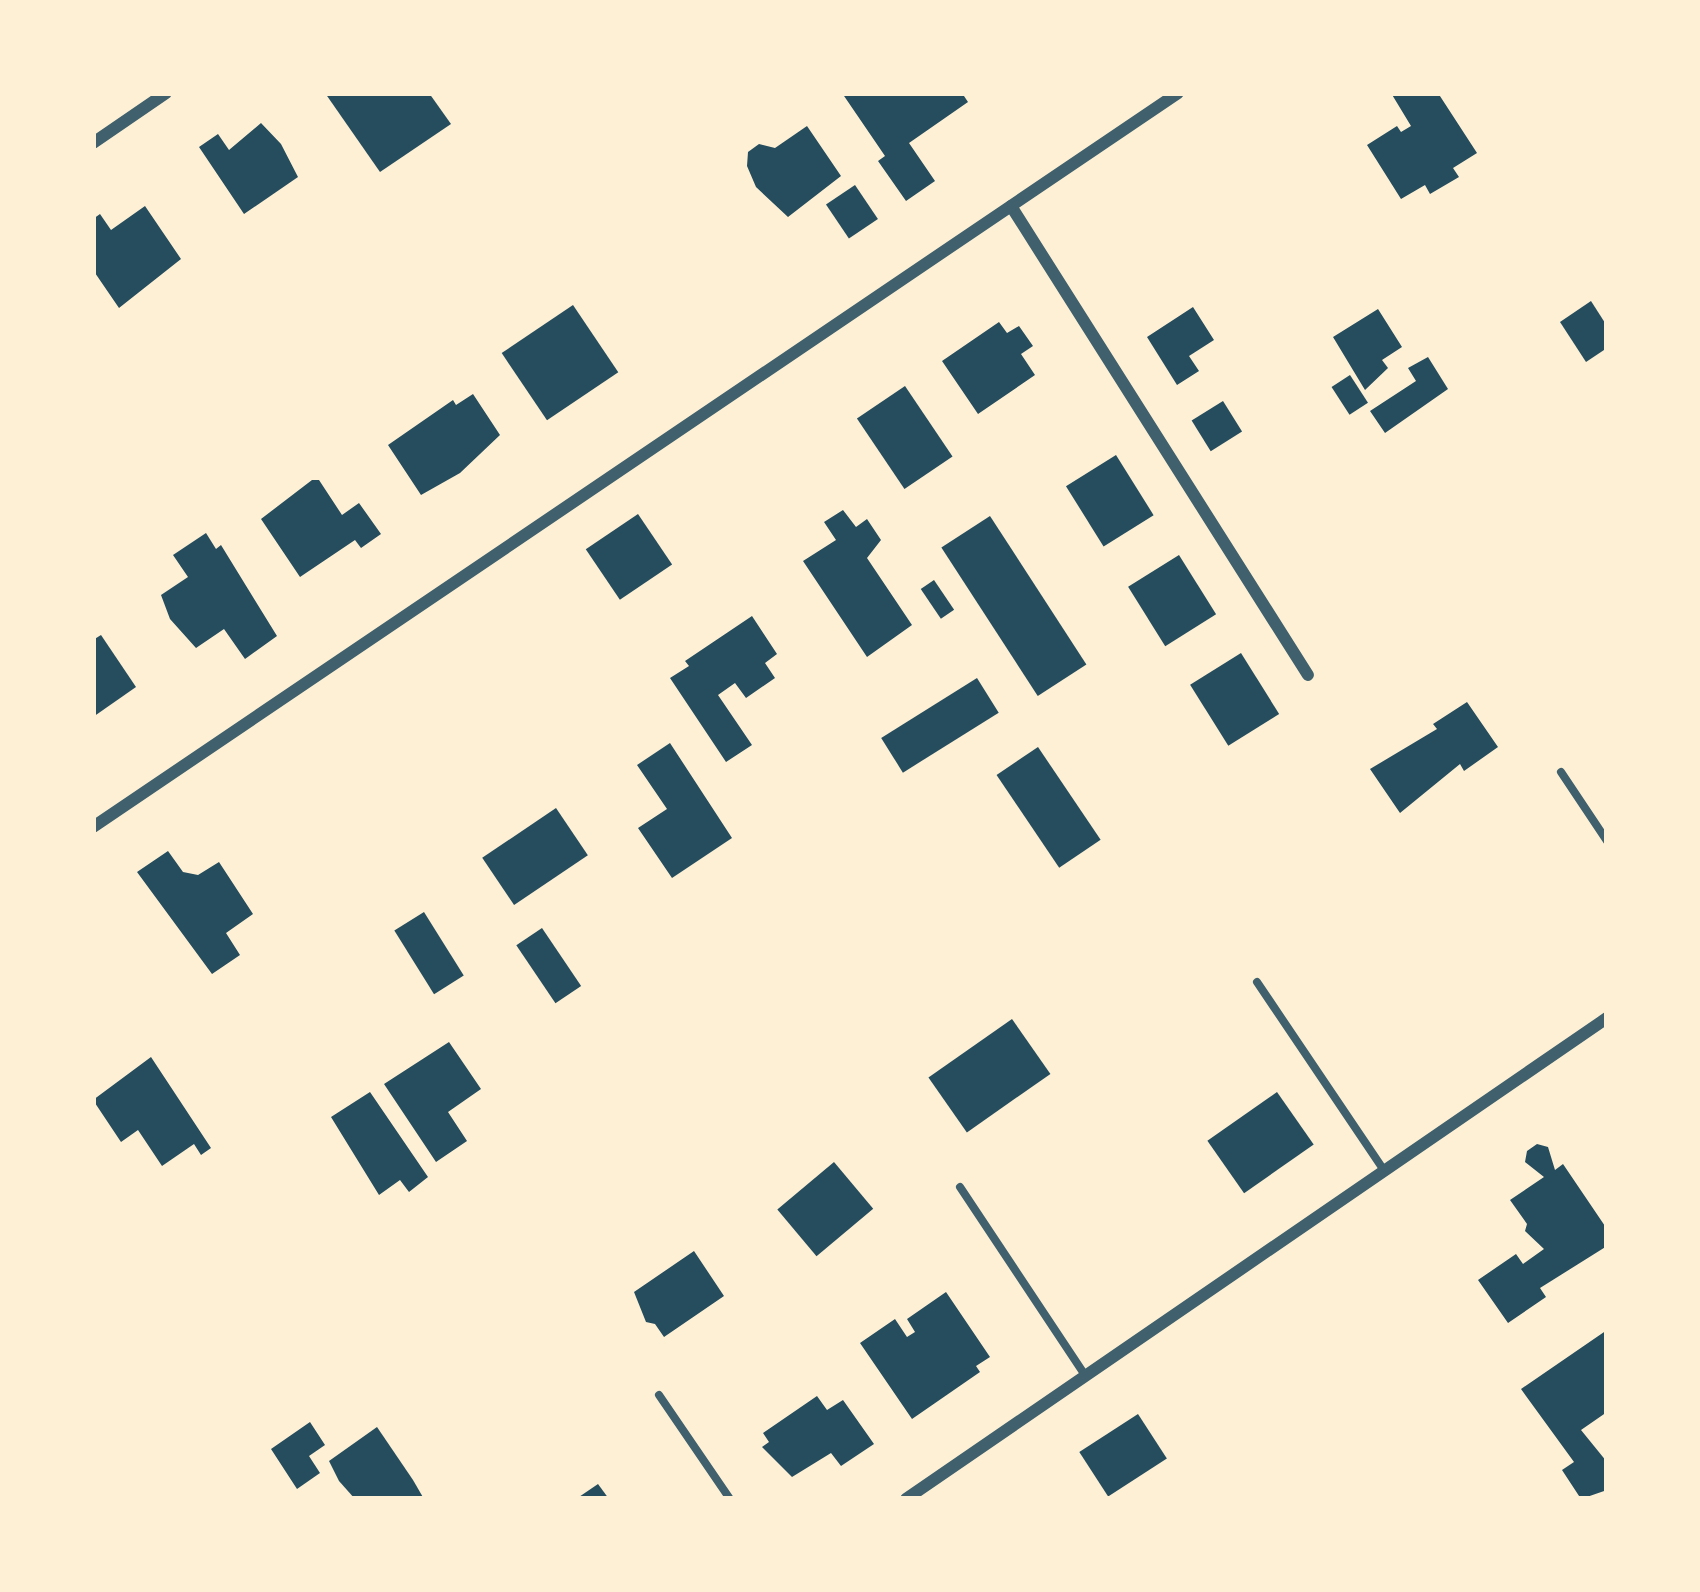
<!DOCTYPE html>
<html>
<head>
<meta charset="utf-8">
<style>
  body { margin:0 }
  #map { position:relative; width:1700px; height:1592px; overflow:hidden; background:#fdf0d5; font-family:Barlow,sans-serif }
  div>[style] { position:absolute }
  .building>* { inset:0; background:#264d5e; transform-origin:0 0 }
  .service>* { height:8px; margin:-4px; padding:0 4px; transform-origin:4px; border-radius:4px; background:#3f606c }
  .minor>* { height:12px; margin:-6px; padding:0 6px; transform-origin:6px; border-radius:6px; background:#3f606c }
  span { translate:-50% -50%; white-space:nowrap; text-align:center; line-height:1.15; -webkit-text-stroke:12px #fdf0d5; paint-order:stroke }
  .frame { position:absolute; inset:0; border:96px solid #fdf0d5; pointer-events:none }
</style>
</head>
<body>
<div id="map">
  <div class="building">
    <i style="clip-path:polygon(325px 93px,429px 93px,451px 124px,380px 172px)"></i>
    <i style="clip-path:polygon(842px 93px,962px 93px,968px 102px,909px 143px,935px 181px,906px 201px,878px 161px,885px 156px)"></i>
    <i style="clip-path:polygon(1391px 93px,1438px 93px,1477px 153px,1453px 168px,1459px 177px,1430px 194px,1425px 185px,1401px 199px,1367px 145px,1397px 126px,1401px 132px,1411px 126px)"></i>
    <i style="clip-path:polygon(261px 123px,281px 144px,298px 177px,244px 214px,199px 147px,218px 134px,229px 150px)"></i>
    <i style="clip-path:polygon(807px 126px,841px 176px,788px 217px,756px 187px,747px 166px,748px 152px,759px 144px,775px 148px)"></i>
    <i style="left:855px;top:185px;width:41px;height:35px;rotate:56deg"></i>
    <i style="clip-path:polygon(145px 206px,181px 259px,119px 308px,93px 270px,93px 219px,100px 214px,111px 230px)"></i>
    <i style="clip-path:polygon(1591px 301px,1607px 326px,1607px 348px,1586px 362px,1560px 322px)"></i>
    <i style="left:573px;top:305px;width:81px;height:86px;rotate:56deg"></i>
    <i style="clip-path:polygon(1193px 307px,1214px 340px,1189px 356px,1199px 371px,1177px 385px,1147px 337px)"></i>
    <i style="clip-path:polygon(1378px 309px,1402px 347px,1382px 360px,1388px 368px,1365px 390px,1333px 337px)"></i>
    <i style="clip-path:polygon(999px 322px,1007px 333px,1019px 326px,1033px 346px,1021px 354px,1035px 375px,978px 414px,942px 361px)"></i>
    <i style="clip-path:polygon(1428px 357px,1448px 389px,1385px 433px,1370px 411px,1416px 381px,1408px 368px)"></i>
    <i style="left:1350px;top:375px;width:33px;height:22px;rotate:57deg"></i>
    <i style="left:905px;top:386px;width:85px;height:58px;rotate:56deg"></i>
    <i style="clip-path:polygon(473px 394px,500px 435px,460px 473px,421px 495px,388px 445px,453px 400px,456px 405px)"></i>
    <i style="left:1223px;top:401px;width:36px;height:37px;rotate:58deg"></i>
    <i style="left:1116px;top:455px;width:71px;height:59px;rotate:58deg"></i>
    <i style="clip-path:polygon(312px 480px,319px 480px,342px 515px,359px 503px,381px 534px,361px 548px,355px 540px,300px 577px,261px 519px)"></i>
    <i style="clip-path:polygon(843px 510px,856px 527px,867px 519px,881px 540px,867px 558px,912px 625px,867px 657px,803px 561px,836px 540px,824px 522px)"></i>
    <i style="left:638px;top:514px;width:61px;height:63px;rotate:56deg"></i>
    <i style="left:990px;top:516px;width:177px;height:58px;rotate:57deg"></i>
    <i style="clip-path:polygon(206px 533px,216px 549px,221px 545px,277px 636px,245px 659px,224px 629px,196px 648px,170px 619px,161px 595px,188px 577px,173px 555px)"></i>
    <i style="left:1179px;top:555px;width:70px;height:60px;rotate:58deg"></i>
    <i style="left:934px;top:580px;width:36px;height:16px;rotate:56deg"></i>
    <i style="clip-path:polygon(752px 616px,777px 654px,765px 663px,775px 678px,746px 698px,735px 683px,718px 695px,752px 745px,726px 762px,670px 678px,689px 666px,685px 661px)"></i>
    <i style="clip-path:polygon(101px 635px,136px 687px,93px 717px,93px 640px)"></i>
    <i style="left:1241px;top:653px;width:72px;height:60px;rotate:58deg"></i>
    <i style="left:977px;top:678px;width:41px;height:113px;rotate:58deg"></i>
    <i style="clip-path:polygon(1467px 702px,1498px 747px,1464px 771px,1460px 764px,1400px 813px,1370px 769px,1437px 729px,1433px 724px)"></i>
    <i style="clip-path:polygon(670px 743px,732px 838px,672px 878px,638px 828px,667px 809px,637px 765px)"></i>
    <i style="left:1038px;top:747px;width:112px;height:50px;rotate:56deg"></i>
    <i style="left:556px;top:808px;width:57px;height:89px;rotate:56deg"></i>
    <i style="clip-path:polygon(168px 851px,183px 872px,198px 875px,219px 862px,253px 914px,226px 933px,240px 955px,212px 974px,137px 872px)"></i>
    <i style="left:424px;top:912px;width:75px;height:35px;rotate:58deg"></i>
    <i style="left:542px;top:928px;width:70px;height:31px;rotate:56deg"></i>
    <i style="left:1012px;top:1019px;width:67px;height:102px;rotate:55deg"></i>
    <i style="clip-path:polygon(449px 1042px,481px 1089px,448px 1112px,467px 1141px,436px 1162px,384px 1084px)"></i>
    <i style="clip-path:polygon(151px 1057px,211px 1148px,201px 1155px,194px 1144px,162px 1166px,138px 1130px,121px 1142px,93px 1100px)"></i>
    <i style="clip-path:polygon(370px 1092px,428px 1177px,409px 1192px,400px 1180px,379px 1195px,331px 1117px)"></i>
    <i style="left:1277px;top:1092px;width:64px;height:85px;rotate:55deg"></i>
    <i style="clip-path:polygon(1537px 1144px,1548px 1147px,1555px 1170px,1563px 1164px,1607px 1229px,1607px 1246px,1540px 1288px,1546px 1297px,1508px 1323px,1478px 1280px,1516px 1254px,1523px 1264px,1544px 1249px,1525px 1231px,1527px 1224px,1510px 1200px,1544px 1177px,1525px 1162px,1527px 1151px)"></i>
    <i style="left:834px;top:1162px;width:61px;height:74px;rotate:50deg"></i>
    <i style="clip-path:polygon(694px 1251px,724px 1296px,664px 1337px,655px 1324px,646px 1322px,634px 1292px)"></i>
    <i style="clip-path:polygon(946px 1292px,990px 1357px,976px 1366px,980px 1372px,912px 1419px,860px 1343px,895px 1319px,907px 1337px,915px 1332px,907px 1319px)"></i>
    <i style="clip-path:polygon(1607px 1330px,1607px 1412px,1581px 1430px,1607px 1462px,1607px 1490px,1581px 1499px,1562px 1470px,1574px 1462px,1521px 1389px)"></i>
    <i style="clip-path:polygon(817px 1396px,827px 1410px,843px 1400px,874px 1444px,841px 1466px,831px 1453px,792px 1477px,762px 1447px,769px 1442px,763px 1433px)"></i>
    <i style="left:1138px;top:1414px;width:53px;height:70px;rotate:57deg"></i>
    <i style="clip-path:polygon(310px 1422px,325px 1445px,309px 1456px,320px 1473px,297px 1489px,271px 1449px)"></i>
    <i style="clip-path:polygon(377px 1427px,413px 1480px,424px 1499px,355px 1499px,339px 1481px,329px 1461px)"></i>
    <i style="clip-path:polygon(598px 1484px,609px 1499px,576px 1499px)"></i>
  </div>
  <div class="service">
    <i style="left:1561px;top:772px;width:83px;rotate:56.3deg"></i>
    <i style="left:1257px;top:982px;width:227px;rotate:56deg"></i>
    <i style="left:960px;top:1187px;width:226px;rotate:56.4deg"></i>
    <i style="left:659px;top:1395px;width:126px;rotate:55.7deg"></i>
  </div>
  <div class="minor">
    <i style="left:93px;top:143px;width:88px;rotate:-34.4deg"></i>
    <i style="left:1011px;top:206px;width:555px;rotate:57.66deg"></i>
    <i style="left:93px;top:827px;width:1310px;rotate:-34.08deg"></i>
    <i style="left:906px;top:1499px;width:850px;rotate:-34.46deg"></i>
  </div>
  <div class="frame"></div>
</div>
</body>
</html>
